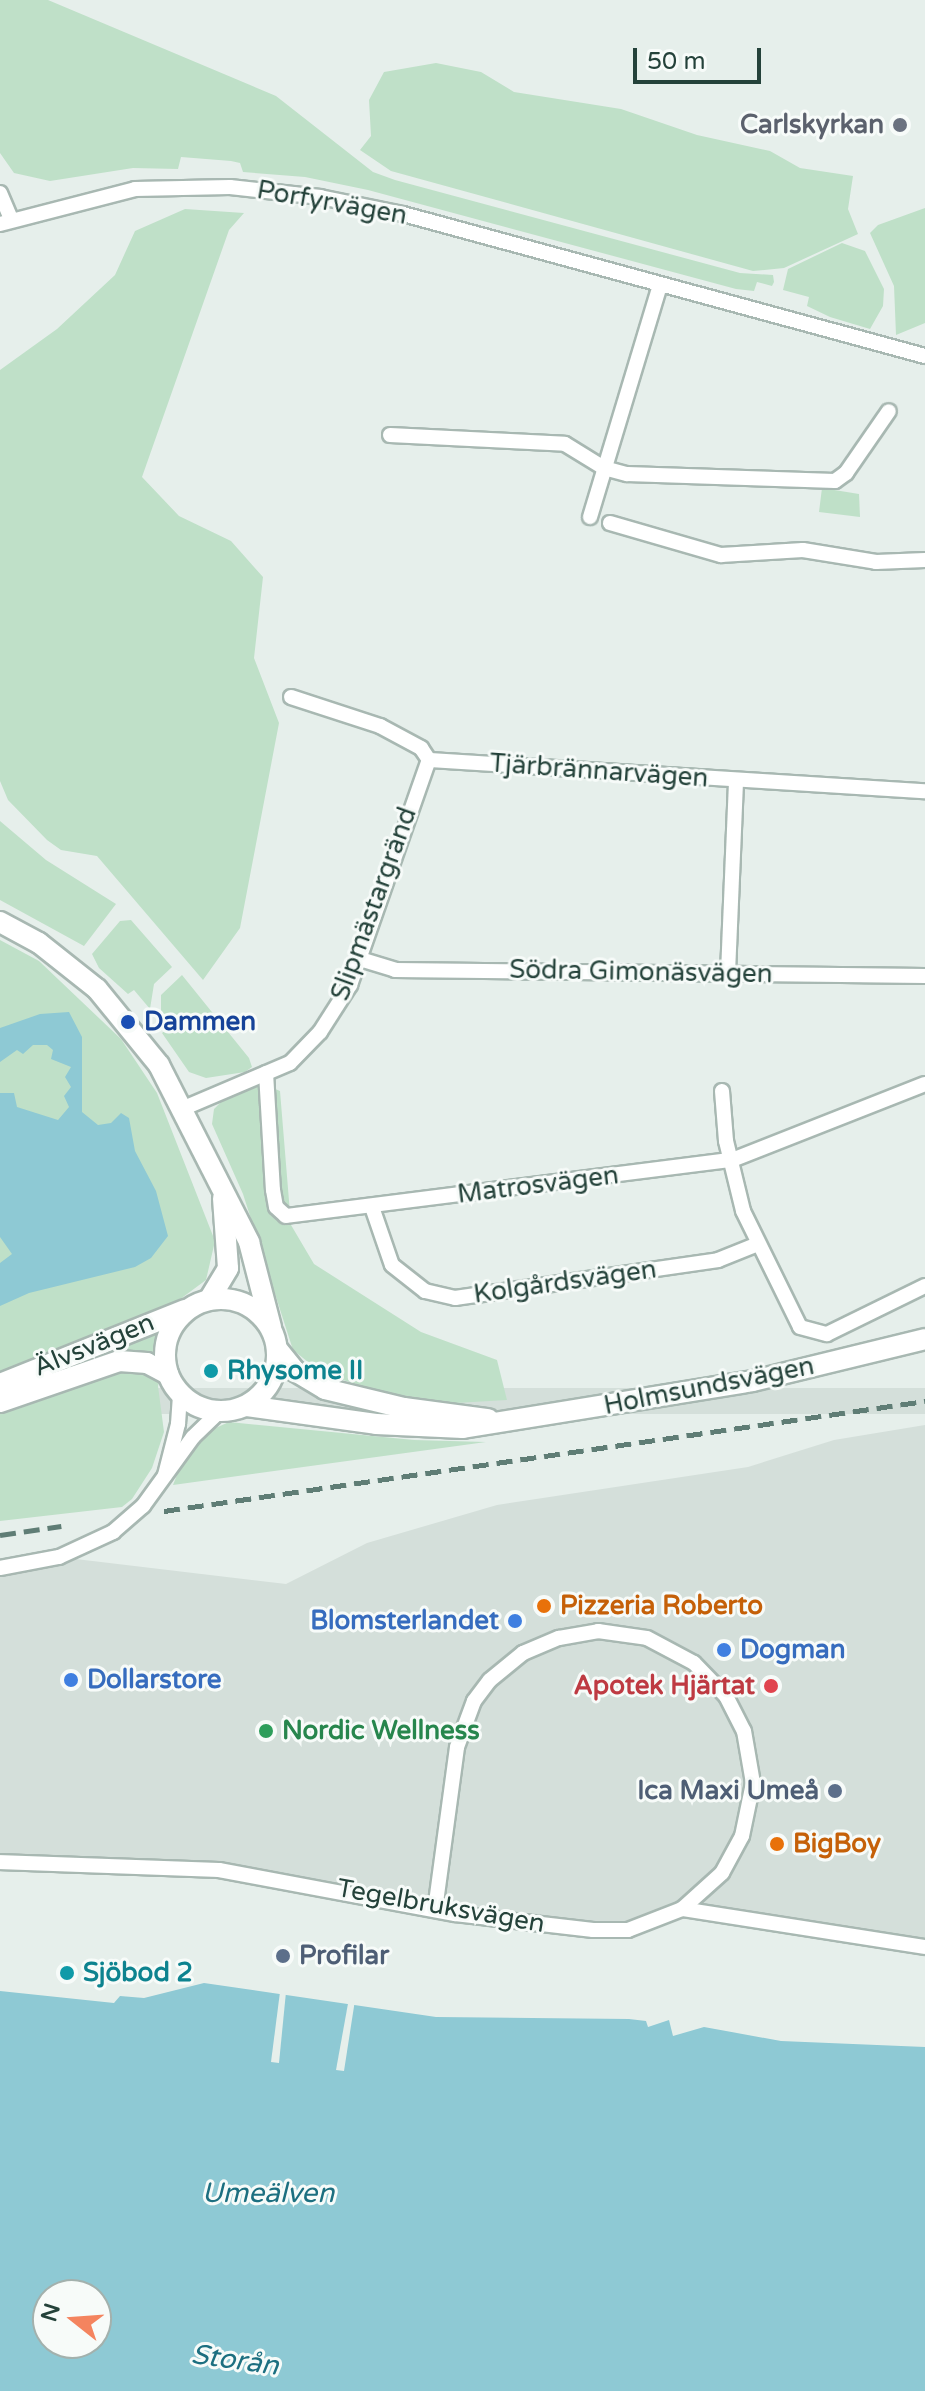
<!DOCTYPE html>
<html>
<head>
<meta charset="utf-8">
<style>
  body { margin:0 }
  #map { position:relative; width:925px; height:2391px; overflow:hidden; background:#e6efeb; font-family:"Varela Round",sans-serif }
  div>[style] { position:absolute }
  .built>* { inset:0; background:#d4dfda; transform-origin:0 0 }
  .green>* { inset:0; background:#bfe0c8 }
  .water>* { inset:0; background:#8ec9d4 }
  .pier>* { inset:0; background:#e6efeb }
  .roads { filter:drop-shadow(2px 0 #a8b8b2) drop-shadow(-2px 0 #a8b8b2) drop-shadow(0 2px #a8b8b2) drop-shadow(0 -2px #a8b8b2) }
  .minor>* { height:14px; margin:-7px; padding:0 7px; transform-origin:7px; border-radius:7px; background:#fff }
  .secondary>* { height:20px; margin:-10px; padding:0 10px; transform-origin:10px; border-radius:10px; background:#fff }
  .secondary>.ring { margin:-10px; padding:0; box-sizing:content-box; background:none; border:20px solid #fff; border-radius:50% }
  .rail>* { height:5px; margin-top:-2.5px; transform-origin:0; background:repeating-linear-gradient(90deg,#5f7d75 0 16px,transparent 0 24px) }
  .dots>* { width:22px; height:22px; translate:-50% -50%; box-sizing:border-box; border:4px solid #f7fbf9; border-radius:50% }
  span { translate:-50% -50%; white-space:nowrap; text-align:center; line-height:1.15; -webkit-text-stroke:6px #f7fbf9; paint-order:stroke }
  .worship-label { font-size:26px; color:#5b616d; font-weight:700 }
  .right { translate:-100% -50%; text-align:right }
  .street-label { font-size:26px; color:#24423a }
  .transit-label { font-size:26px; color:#164399; font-weight:700 }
  .left { translate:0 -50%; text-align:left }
  .culture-label { font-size:26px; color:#0d838f; font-weight:700 }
  .food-label { font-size:26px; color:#c56008; font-weight:700 }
  .shop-label { font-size:26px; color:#366cbe; font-weight:700 }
  .health-label { font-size:26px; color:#be3a42; font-weight:700 }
  .leisure-label { font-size:26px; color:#27864d; font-weight:700 }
  .service-label { font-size:26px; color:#4e5e75; font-weight:700 }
  .water-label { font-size:28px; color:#1c6f80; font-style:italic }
  .north { position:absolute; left:32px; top:2279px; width:80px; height:80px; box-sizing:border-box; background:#f7fbf9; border:2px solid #a3b1ad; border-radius:50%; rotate:287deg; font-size:22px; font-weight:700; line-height:32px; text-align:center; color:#24423a }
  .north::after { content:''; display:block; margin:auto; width:28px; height:36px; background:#f4845f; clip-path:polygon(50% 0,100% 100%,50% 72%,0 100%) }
  .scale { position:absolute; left:633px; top:48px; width:128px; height:36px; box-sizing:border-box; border:4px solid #24423a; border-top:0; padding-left:10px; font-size:24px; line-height:28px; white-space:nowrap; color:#24423a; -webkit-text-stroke:6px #f7fbf9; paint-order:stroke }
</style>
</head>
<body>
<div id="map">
  <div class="built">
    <i style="left:925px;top:1388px;width:26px;height:935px;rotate:90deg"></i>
    <i style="clip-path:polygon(925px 1425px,925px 1947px,706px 1914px,593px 1930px,269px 1877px,0 1862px,0 1568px,59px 1557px,286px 1584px,367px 1543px,497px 1505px,748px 1467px,834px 1440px)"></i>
  </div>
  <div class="green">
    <i style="clip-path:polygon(0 0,48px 0,276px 96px,373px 172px,395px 180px,740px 273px,773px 275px,774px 282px,772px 286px,757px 282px,754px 291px,736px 289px,368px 190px,305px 177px,243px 172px,240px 163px,231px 161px,181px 157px,178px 169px,133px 168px,50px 181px,14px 173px,0 153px)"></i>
    <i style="clip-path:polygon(436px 63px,481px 72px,514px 92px,621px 109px,697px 135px,770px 151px,800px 168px,853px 176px,848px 209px,858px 234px,784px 268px,753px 271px,391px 171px,360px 150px,371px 136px,369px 100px,384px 72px)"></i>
    <i style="clip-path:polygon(925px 208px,925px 323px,896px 335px,894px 286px,870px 233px,878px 225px)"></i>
    <i style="clip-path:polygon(185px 209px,244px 213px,229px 230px,142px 477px,179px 516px,231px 541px,263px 577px,254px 658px,279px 723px,240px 928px,203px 980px,97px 856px,61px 850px,47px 840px,8px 800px,0 781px,0 370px,57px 329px,115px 275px,135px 231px)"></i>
    <i style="clip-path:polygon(842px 243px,865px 251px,884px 289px,883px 306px,870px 329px,830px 317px,807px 306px,809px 297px,783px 290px,788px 269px)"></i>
    <i style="clip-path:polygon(822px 488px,859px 494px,860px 517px,819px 512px)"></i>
    <i style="clip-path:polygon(0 821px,46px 860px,116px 904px,84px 946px,0 900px)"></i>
    <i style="clip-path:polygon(131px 920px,172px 967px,154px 984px,150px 1009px,134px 990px,128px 994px,99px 968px,92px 954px,120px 921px)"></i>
    <i style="clip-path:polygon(0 940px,39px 961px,121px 1039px,157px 1093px,215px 1241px,206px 1280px,183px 1297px,158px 1386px,164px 1432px,152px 1468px,132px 1499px,122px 1507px,0 1521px)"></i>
    <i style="clip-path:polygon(182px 975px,249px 1058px,252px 1067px,245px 1072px,206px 1078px,189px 1072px,162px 1033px,167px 1029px,161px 1021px,161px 995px)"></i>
    <i style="clip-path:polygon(261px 1083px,280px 1091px,291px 1225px,314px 1264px,421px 1332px,497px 1360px,507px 1400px,455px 1403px,386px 1393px,323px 1374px,293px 1350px,243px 1194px,212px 1124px,214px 1109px,228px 1095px)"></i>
    <i style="clip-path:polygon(229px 1422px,414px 1440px,486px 1442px,173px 1485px,184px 1457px,211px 1430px)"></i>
  </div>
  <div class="water">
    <i style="clip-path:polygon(69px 1012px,82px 1037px,82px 1112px,98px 1125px,111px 1123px,121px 1113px,129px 1118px,135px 1151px,156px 1191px,168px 1236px,151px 1258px,135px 1267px,29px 1293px,0 1306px,0 1263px,12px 1254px,0 1237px,0 1093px,14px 1093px,17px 1107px,58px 1120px,69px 1107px,64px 1096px,71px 1087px,65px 1077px,71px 1067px,51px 1059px,53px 1050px,47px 1045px,33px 1045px,23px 1054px,17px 1050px,0 1062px,0 1028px,40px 1014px)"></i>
    <i style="clip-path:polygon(evenodd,204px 1983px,436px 2017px,629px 2019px,646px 2021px,648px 2027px,669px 2020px,673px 2036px,704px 2027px,781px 2041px,925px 2047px,925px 2391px,0 2391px,0 1991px,114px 2003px,120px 1996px,144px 1998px,204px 1983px,48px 2295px,96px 2295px,96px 2343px,48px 2343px,48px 2295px)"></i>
  </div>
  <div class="pier">
    <i style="clip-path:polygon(280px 1992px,286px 1992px,279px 2063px,271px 2062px)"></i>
    <i style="clip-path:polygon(349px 1998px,355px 2000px,344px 2071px,336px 2070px)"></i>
  </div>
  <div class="roads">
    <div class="minor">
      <i style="left:0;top:193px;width:28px;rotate:67deg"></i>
      <i style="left:0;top:224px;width:139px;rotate:-14.5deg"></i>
      <i style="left:135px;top:189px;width:95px;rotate:-1.2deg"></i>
      <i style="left:230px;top:187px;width:91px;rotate:6.3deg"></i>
      <i style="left:320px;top:197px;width:85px;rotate:11.6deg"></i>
      <i style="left:403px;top:214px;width:541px;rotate:15.22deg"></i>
      <i style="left:390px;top:435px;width:175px;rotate:2.9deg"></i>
      <i style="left:565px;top:444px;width:46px;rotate:31.6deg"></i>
      <i style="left:604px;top:468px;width:24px;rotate:15deg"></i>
      <i style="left:627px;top:474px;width:208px;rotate:1.9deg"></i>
      <i style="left:835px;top:481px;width:14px;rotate:-36deg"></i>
      <i style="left:846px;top:473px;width:75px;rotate:-55.3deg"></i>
      <i style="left:590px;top:517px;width:242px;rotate:-73.2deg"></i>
      <i style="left:610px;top:523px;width:116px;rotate:16.1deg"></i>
      <i style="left:721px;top:555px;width:82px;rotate:-3.5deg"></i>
      <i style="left:803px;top:550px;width:74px;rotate:9.3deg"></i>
      <i style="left:876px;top:562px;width:49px;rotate:-2.3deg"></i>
      <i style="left:291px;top:697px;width:94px;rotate:18deg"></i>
      <i style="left:380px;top:726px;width:47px;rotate:28.2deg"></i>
      <i style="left:421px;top:748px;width:14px;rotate:56deg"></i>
      <i style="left:429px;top:760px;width:497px;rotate:3.6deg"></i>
      <i style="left:360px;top:959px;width:37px;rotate:17deg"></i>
      <i style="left:395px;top:970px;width:530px;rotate:0.65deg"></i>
      <i style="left:728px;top:973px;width:192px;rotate:-87.6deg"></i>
      <i style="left:266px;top:1073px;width:117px;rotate:86.6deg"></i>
      <i style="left:273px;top:1190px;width:17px;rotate:80deg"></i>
      <i style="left:276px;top:1207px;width:13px;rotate:42deg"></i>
      <i style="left:286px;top:1216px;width:450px;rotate:-7.2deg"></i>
      <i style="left:732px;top:1160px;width:207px;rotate:-21.5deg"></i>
      <i style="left:722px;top:1091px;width:50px;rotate:85.4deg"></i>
      <i style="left:726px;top:1141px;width:72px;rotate:76.3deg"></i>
      <i style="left:743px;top:1211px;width:129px;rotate:63.8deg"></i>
      <i style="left:800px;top:1327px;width:28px;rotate:15deg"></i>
      <i style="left:827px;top:1334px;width:109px;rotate:-26.1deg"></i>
      <i style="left:184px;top:1108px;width:115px;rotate:-23deg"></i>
      <i style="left:290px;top:1063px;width:43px;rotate:-45.9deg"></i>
      <i style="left:320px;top:1032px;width:56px;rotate:-57.4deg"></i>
      <i style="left:350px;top:985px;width:238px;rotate:-70.7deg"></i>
      <i style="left:372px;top:1207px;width:61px;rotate:71deg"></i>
      <i style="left:392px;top:1265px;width:42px;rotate:38.2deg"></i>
      <i style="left:425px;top:1291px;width:31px;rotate:13deg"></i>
      <i style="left:455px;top:1298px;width:266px;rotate:-8.2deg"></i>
      <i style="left:718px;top:1260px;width:43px;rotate:-21.8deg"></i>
      <i style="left:165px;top:1475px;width:53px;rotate:-75.7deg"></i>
      <i style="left:178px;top:1424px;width:30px;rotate:-86deg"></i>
      <i style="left:0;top:1568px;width:60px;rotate:-10.6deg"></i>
      <i style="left:59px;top:1557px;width:60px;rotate:-24.8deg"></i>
      <i style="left:113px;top:1532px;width:40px;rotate:-41deg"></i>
      <i style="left:143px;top:1506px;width:85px;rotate:-54.1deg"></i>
      <i style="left:193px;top:1437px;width:36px;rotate:-44deg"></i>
      <i style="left:0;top:1862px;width:219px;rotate:2.1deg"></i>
      <i style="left:219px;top:1870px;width:240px;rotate:10.6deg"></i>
      <i style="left:455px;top:1914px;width:139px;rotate:6.6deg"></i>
      <i style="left:593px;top:1930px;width:35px"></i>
      <i style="left:628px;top:1930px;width:58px;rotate:-21.3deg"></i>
      <i style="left:682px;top:1909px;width:246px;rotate:8.9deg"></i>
      <i style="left:435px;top:1910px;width:164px;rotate:-82.3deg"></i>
      <i style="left:457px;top:1747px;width:49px;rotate:-69.7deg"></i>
      <i style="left:474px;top:1701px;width:26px;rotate:-53deg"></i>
      <i style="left:490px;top:1680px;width:43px;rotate:-39.3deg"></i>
      <i style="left:523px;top:1653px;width:39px;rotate:-23deg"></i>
      <i style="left:559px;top:1638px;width:40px;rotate:-10deg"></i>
      <i style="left:598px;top:1631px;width:49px;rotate:8.1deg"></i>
      <i style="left:647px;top:1638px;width:53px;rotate:28deg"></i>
      <i style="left:694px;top:1663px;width:46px;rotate:45.9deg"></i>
      <i style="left:726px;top:1696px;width:39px;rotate:63deg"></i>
      <i style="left:744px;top:1731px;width:53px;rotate:80.2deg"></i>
      <i style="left:753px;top:1783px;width:54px;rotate:101.7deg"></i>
      <i style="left:742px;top:1836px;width:42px;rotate:118.4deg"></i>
      <i style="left:722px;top:1873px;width:54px;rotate:138deg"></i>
    </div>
    <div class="secondary">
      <i style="left:0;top:922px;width:44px;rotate:28.3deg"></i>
      <i style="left:39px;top:943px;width:74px;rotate:38.4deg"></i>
      <i style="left:97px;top:989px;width:98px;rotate:50.8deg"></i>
      <i style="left:159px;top:1065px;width:199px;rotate:63deg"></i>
      <i style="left:249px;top:1242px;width:88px;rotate:75.5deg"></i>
      <i class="ring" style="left:165px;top:1299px;width:92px;height:92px"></i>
      <i style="left:209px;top:1300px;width:37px;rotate:-59deg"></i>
      <i style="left:228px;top:1268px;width:70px;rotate:-94.1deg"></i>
      <i style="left:278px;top:1350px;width:27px;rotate:51deg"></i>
      <i style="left:295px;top:1371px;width:35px;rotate:31deg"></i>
      <i style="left:325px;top:1389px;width:81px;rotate:13.5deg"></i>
      <i style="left:404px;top:1408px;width:85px;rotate:7.5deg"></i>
      <i style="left:0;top:1384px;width:199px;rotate:-21.8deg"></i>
      <i style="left:0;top:1402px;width:126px;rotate:-19deg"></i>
      <i style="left:119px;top:1361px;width:28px;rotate:4deg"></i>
      <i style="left:147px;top:1363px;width:24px;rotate:28deg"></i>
      <i style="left:247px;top:1406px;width:130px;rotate:7.9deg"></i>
      <i style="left:376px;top:1424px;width:87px;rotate:2.6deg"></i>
      <i style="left:463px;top:1428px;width:294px;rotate:-9.2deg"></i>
      <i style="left:753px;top:1381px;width:177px;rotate:-13.7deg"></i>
    </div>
  </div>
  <div class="rail">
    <i style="left:164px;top:1511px;width:769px;rotate:-8.22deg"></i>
    <i style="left:0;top:1535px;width:62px;rotate:-8.4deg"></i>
  </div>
  <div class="dots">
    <i style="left:900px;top:125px;background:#6b7280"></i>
    <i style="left:128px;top:1022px;background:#1a4fb4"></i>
    <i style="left:211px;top:1371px;background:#0f9aa8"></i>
    <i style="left:544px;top:1606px;background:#e8710a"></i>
    <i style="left:515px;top:1621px;background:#3f7fe0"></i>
    <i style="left:724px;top:1650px;background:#3f7fe0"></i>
    <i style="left:71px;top:1680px;background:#3f7fe0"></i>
    <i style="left:771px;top:1686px;background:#e0444e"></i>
    <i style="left:266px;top:1731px;background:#2e9e5b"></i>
    <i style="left:835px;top:1791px;background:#5c6f8a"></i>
    <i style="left:777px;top:1844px;background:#e8710a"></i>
    <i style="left:283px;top:1956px;background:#5c6f8a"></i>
    <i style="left:67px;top:1973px;background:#0f9aa8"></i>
  </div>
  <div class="worship-label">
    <span class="right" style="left:884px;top:125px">Carlskyrkan</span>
  </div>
  <div class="street-label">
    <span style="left:332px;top:203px;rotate:10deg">Porfyrvägen</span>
    <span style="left:599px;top:771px;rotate:4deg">Tjärbrännarvägen</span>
    <span style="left:374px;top:904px;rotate:-70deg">Slipmästargränd</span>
    <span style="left:641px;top:972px;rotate:1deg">Södra Gimonäsvägen</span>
    <span style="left:538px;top:1185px;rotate:-7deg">Matrosvägen</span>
    <span style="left:565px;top:1282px;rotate:-8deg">Kolgårdsvägen</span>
    <span style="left:94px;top:1345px;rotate:-22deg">Älvsvägen</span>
    <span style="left:709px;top:1386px;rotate:-11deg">Holmsundsvägen</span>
    <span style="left:441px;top:1906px;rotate:10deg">Tegelbruksvägen</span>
  </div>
  <div class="transit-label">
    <span class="left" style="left:144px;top:1022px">Dammen</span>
  </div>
  <div class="culture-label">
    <span class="left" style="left:227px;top:1371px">Rhysome II</span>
    <span class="left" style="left:83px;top:1973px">Sjöbod 2</span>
  </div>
  <div class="food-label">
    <span class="left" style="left:560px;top:1606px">Pizzeria Roberto</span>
    <span class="left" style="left:793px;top:1844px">BigBoy</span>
  </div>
  <div class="shop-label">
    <span class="right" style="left:499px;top:1621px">Blomsterlandet</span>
    <span class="left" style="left:740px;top:1650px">Dogman</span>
    <span class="left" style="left:87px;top:1680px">Dollarstore</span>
  </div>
  <div class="health-label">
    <span class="right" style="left:755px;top:1686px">Apotek Hjärtat</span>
  </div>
  <div class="leisure-label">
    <span class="left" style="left:282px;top:1731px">Nordic Wellness</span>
  </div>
  <div class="service-label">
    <span class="right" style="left:819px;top:1791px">Ica Maxi Umeå</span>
    <span class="left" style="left:299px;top:1956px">Profilar</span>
  </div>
  <div class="water-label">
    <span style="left:268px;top:2193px">Umeälven</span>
    <span style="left:235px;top:2360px;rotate:8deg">Storån</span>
  </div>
  <div class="north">N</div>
  <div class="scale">50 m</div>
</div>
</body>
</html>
